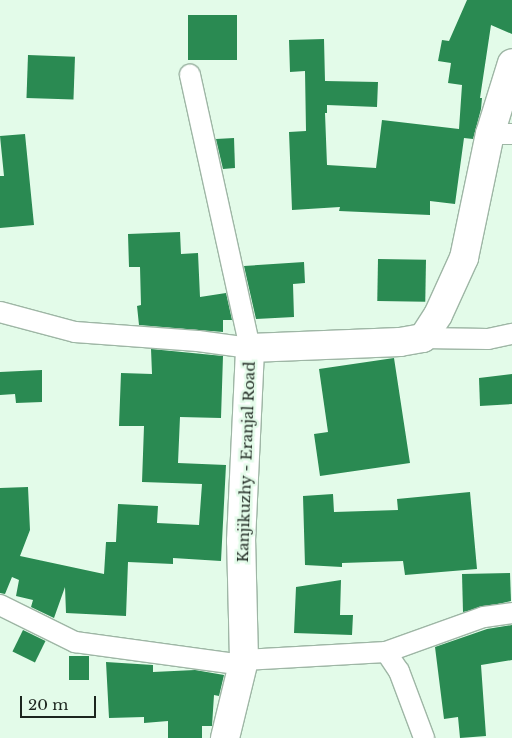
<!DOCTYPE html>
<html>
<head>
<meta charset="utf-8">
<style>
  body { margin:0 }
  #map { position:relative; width:512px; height:738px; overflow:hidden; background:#e3fbe9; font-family:"Libre Baskerville",serif }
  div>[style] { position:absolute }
  .building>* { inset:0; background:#2a8a52; transform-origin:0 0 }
  .roads { filter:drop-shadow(1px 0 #9eb6a5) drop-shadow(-1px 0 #9eb6a5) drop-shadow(0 1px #9eb6a5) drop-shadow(0 -1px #9eb6a5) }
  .minor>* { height:20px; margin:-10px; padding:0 10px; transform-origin:10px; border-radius:10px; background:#fff }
  .secondary>* { height:28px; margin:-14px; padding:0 14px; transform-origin:14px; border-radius:14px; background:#fff }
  span { translate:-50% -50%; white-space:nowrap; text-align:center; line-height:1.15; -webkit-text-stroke:5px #e3fbe9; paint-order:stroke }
  .street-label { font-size:15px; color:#1c251e }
  .scale { position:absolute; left:20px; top:696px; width:76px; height:22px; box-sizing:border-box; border:2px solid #1c251e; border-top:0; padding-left:6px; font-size:15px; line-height:18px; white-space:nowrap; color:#1c251e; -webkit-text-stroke:4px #e3fbe9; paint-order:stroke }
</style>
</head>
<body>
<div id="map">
  <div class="building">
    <i style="clip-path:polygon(467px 0,512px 0,512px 34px,491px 25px,480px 98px,482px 98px,481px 109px,473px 139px,464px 138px,455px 204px,430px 201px,430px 215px,339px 211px,340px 207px,292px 210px,289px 132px,306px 131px,305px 71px,290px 72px,289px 40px,324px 39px,325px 81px,378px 82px,377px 107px,327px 105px,327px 113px,325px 113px,327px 165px,376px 168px,382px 120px,459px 129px,462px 85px,448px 83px,451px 63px,438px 61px,442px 40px,449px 41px)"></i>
    <i style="left:188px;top:15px;width:49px;height:45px"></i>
    <i style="left:28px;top:55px;width:47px;height:43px;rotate:2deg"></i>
    <i style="clip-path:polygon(25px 134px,34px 225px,0 228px,0 176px,4px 176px,0 136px)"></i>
    <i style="clip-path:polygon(234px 138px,235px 168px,223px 169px,216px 139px)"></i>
    <i style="clip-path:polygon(180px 232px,181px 254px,198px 253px,200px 297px,226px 293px,232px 320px,223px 320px,223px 332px,139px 325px,137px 306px,141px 305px,140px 267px,129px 267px,128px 234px)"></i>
    <i style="left:378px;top:259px;width:48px;height:42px;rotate:1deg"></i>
    <i style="clip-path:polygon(304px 262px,305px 283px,293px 284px,294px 317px,256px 319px,244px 266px)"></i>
    <i style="clip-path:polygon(151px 349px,223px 356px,221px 418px,180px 417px,178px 463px,226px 465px,221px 561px,173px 558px,173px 564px,128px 562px,126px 616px,66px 613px,65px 587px,54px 618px,31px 607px,33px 600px,16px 596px,19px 580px,12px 577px,5px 594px,0 593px,0 488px,28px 487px,30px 530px,20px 556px,104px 574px,106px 542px,116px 542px,118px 504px,158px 506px,157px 523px,199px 525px,202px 484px,142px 482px,144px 426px,119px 426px,121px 373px,152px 374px)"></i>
    <i style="clip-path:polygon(394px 358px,410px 463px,320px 476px,314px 434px,328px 432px,319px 369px)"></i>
    <i style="clip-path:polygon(42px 370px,42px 402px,16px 403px,15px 394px,0 395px,0 372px)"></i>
    <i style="clip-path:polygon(512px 374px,512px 404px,480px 406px,479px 378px)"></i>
    <i style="clip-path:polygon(470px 492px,477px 569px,405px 575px,403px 561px,342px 563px,342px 567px,305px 565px,303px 496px,333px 494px,334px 512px,398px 510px,397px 499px)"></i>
    <i style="clip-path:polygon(510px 573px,511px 601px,463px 612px,462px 574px)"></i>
    <i style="clip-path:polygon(341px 580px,340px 615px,353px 615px,352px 635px,294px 633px,296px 587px)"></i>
    <i style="clip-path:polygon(512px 625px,512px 660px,481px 665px,486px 736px,460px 738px,458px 717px,444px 719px,435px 647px,487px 629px)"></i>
    <i style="left:23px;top:630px;width:25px;height:24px;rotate:26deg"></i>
    <i style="left:69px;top:656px;width:20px;height:24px"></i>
    <i style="clip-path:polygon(106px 662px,153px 665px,153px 672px,195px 670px,224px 675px,219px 696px,214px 695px,212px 726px,202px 726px,202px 738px,168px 738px,168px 721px,144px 723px,144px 717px,109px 718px)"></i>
  </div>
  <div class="roads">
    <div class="minor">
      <i style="left:490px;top:134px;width:22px"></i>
      <i style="left:0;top:312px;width:78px;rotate:14.9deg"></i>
      <i style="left:75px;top:332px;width:123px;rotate:4.2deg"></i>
      <i style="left:198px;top:341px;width:52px;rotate:7.7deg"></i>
      <i style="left:250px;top:348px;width:280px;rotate:-102.4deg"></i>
      <i style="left:423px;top:338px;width:65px;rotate:0.9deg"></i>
      <i style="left:488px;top:339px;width:25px;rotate:-12deg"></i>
      <i style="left:0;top:605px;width:84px;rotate:26.3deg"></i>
      <i style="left:75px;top:642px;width:169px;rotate:7.8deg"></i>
      <i style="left:386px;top:652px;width:104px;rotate:-19.7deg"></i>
      <i style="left:484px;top:617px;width:28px;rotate:-8deg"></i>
      <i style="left:244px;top:660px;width:142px;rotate:-3.2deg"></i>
      <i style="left:386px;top:652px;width:23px;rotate:56deg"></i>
      <i style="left:399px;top:671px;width:72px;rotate:69.5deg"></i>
    </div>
    <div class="secondary">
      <i style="left:225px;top:738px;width:80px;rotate:-76.3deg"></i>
      <i style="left:244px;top:660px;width:119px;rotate:-91.4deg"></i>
      <i style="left:241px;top:541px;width:193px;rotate:-87.3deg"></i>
      <i style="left:250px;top:348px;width:150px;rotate:-2.3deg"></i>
      <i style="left:400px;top:342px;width:23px;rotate:-10deg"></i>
      <i style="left:423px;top:338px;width:27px;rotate:-57deg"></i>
      <i style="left:438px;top:315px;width:63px;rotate:-65.5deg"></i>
      <i style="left:464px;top:258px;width:127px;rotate:-78.2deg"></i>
      <i style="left:490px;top:134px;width:74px;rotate:-72.8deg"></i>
    </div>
  </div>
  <div class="street-label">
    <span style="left:246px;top:462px;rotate:-88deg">Kanjikuzhy - Eranjal Road</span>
  </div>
  <div class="scale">20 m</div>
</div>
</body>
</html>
